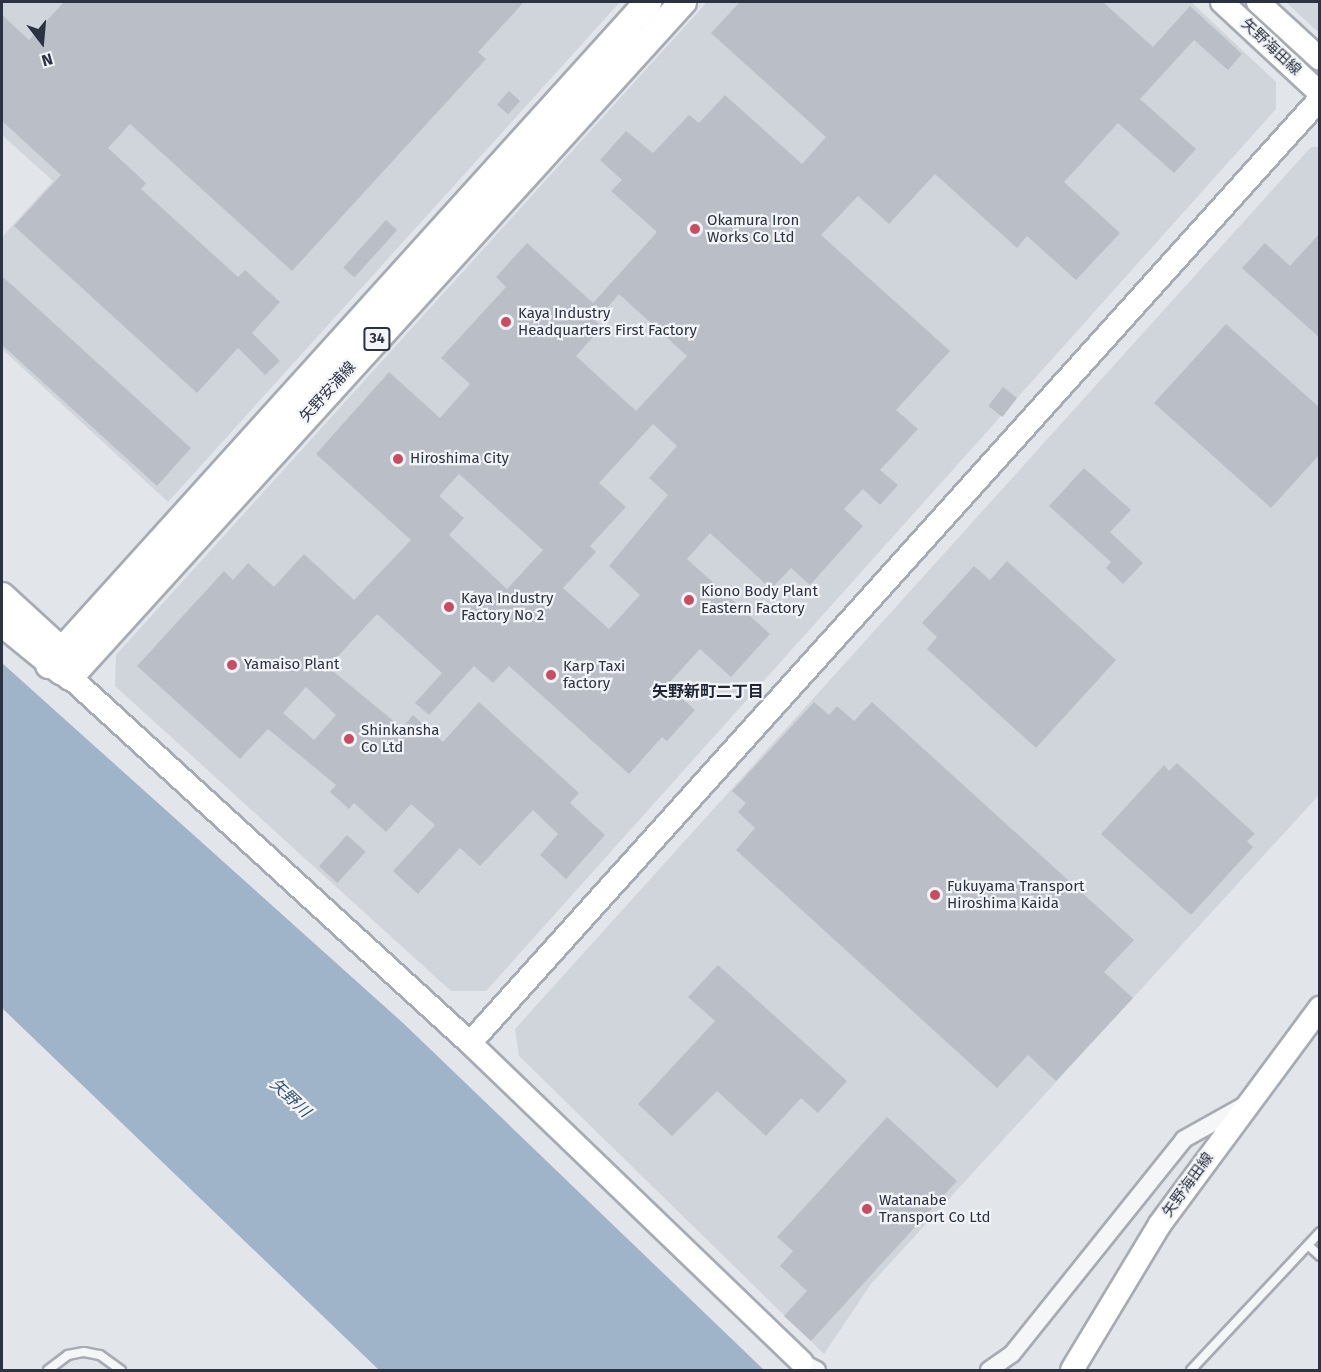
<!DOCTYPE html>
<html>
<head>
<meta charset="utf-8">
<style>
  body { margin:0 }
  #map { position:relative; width:1321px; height:1372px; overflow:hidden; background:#e2e5ea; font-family:"Fira Sans","Noto Sans JP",sans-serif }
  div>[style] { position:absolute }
  .built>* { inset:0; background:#d0d5dc }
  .water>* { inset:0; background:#9fb4c9 }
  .building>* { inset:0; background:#babfc7; transform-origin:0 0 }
  .roads { filter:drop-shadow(2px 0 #a7acb4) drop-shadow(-2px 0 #a7acb4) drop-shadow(0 2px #a7acb4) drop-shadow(0 -2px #a7acb4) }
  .lane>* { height:8px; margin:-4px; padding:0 4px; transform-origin:4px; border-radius:4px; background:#f5f6f8 }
  .street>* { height:16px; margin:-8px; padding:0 8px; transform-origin:8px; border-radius:8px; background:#f5f6f8 }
  .secondary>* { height:22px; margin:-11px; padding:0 11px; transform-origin:11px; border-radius:11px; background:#fff }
  .primary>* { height:26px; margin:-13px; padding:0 13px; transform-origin:13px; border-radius:13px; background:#fff }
  .dots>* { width:16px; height:16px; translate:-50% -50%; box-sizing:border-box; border:3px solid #f2f4f7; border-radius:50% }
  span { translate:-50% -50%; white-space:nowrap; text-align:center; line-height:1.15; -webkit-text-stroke:4.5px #f2f4f7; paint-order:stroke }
  .shield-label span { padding:2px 4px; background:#f2f4f7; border:2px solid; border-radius:4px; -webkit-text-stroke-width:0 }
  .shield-label { font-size:14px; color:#2b3342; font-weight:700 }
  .street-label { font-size:15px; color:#2b3342 }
  .poi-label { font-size:15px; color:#2b3342 }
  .left { translate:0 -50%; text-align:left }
  .neighbourhood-label { font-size:16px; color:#1d2433; font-weight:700 }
  .water-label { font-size:16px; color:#365374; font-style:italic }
  .frame { position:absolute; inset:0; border:3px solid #2b3342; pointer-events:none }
  .north { position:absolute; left:12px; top:12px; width:60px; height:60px; -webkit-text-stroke:4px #f2f4f7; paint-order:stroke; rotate:164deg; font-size:16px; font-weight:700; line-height:24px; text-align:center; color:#2b3342 }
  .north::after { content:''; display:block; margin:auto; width:21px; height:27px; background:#2b3342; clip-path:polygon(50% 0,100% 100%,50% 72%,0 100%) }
</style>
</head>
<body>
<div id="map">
  <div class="built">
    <i style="clip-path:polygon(2px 2px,620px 2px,168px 502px,2px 349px,2px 237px,53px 181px,2px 135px)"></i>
    <i style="clip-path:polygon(707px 2px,1191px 2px,1276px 82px,1276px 109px,486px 991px,451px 991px,115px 686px,116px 655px)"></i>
    <i style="clip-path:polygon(1286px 2px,1319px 2px,1319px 31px,1317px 31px)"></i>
    <i style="clip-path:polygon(1311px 147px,1319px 147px,1319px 795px,871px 1284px,824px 1354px,519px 1056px,515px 1029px)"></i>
  </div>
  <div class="water">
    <i style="clip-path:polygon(2px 663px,403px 1023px,764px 1370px,379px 1370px,2px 1008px)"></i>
  </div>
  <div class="building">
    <i style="clip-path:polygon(64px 2px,524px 2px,478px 52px,486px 59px,292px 271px,130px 124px,108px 148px,146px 183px,141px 189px,238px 277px,245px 270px,280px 302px,252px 333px,280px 361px,265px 375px,238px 348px,197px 393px,14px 226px,61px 175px,2px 121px,2px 15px,29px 40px)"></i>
    <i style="clip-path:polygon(evenodd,740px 2px,1103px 2px,1153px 47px,1190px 6px,1242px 54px,1228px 70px,1194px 40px,1140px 99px,1196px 149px,1174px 173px,1118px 123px,1064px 182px,1120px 233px,1076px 280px,1027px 236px,1017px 248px,935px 174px,889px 224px,858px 196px,821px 235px,950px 351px,896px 410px,918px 429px,880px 470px,898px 485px,880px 505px,863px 489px,844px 509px,863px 526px,810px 585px,791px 568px,771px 589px,710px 533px,687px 559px,770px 634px,731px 677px,700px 649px,667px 685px,695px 710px,667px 741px,662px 737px,629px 774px,509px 666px,493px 683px,474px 666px,429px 715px,415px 703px,442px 673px,377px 614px,328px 667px,402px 728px,413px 715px,443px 742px,479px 702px,579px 793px,570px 803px,605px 835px,566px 879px,540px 855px,558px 834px,533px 810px,480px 866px,460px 848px,418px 894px,393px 871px,435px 825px,411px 804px,386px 832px,354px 803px,349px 809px,330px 792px,336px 785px,268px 729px,240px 759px,137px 666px,224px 571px,233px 580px,248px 563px,274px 587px,304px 554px,354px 600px,411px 540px,316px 454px,389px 372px,440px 418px,470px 384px,441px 358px,506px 287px,496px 277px,527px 243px,593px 303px,657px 232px,611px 191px,622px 180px,600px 160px,626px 131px,653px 153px,689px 115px,699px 123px,725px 95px,802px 164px,826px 137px,711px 33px,740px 2px,619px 294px,687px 356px,636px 411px,576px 356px,602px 327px,596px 321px,619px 294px,740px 2px,653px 424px,677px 446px,649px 478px,668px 495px,609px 566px,640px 595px,609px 629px,563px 588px,596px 552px,590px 546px,626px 507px,599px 483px,653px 424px,740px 2px,459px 474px,543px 550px,507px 589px,449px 535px,464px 518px,439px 496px,459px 474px,740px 2px,306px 687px,336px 715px,314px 740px,283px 713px,306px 687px)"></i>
    <i style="left:509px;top:91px;width:15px;height:18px;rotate:42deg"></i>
    <i style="left:386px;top:220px;width:15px;height:64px;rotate:42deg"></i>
    <i style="clip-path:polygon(1320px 233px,1320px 338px,1242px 268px,1265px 243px,1290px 266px)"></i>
    <i style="clip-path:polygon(2px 276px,191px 448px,157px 486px,2px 345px)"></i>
    <i style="clip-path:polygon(1226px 324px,1320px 408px,1320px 454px,1271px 508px,1154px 403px)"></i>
    <i style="left:1003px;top:387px;width:18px;height:24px;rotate:38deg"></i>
    <i style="clip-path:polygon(1084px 468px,1131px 510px,1110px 532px,1143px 563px,1123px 584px,1106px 568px,1111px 562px,1049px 506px)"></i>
    <i style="clip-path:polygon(1007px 561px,1116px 660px,1036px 748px,927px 649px,937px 637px,922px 623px,974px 566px,990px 580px)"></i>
    <i style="clip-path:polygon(814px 702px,829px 715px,837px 706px,854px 721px,872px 702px,1134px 940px,1104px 972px,1133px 998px,1056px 1081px,1028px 1055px,997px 1088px,736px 850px,755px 828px,738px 812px,746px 803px,732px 791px)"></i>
    <i style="clip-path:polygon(1177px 763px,1255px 834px,1247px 841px,1253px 847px,1191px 915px,1101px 834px,1164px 765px,1169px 771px)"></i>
    <i style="left:347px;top:835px;width:25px;height:42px;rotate:42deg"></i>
    <i style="clip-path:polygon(718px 965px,847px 1081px,818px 1113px,801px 1098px,766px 1136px,717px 1091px,672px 1136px,638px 1104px,715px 1021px,688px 997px)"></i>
    <i style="clip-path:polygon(887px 1117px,957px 1181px,811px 1341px,784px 1316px,807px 1291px,780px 1266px,793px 1251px,777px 1237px)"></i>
  </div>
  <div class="roads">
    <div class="lane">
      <i style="left:1308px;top:1245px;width:16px;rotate:43deg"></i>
      <i style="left:48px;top:1370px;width:25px;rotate:-37deg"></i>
      <i style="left:68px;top:1355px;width:16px;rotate:-11deg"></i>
      <i style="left:84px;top:1352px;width:16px;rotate:11deg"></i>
      <i style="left:100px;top:1355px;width:26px;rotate:36deg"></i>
      <i style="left:1191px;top:1370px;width:189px;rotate:-46.9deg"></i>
    </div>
    <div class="street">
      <i style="left:801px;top:1362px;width:18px;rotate:27deg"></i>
      <i style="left:989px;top:1370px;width:28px;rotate:-35deg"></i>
      <i style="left:1012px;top:1354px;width:275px;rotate:-51.3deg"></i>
      <i style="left:1184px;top:1139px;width:70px;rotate:-29.1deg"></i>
    </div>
    <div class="secondary">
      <i style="left:1222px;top:2px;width:134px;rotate:42.9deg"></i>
      <i style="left:1258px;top:2px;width:84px;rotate:42.6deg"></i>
      <i style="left:70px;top:677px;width:542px;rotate:42.46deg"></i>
      <i style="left:470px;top:1043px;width:460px;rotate:43.9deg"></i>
      <i style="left:470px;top:1043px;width:1270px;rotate:-48deg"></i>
      <i style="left:1072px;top:1370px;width:170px;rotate:-58.9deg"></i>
      <i style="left:1160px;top:1224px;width:269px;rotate:-53.5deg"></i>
    </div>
    <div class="primary">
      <i style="left:2px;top:596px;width:81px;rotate:42.5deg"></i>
      <i style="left:62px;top:651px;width:18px;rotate:74deg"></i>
      <i style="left:2px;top:623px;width:77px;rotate:39.2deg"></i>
      <i style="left:49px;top:665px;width:894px;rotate:-47.9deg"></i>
      <i style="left:70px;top:677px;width:912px;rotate:-47.76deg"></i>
    </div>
  </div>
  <div class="dots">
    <i style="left:695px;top:229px;background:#ca4c61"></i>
    <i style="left:506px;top:322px;background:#ca4c61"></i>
    <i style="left:398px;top:459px;background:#ca4c61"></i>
    <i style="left:689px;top:600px;background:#ca4c61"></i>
    <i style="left:449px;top:607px;background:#ca4c61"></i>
    <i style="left:232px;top:665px;background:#ca4c61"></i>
    <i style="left:551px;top:675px;background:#ca4c61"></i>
    <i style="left:349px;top:739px;background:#ca4c61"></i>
    <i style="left:935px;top:895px;background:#ca4c61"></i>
    <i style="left:867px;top:1209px;background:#ca4c61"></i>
  </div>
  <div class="shield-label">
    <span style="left:377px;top:339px">34</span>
  </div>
  <div class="street-label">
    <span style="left:1271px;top:47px;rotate:43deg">矢野海田線</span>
    <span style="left:328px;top:392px;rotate:-48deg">矢野安浦線</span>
    <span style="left:1188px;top:1185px;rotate:-54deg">矢野海田線</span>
  </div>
  <div class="poi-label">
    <span class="left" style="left:707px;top:229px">Okamura Iron<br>Works Co Ltd</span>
    <span class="left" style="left:518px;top:322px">Kaya Industry<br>Headquarters First Factory</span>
    <span class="left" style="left:410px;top:459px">Hiroshima City</span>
    <span class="left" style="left:701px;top:600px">Kiono Body Plant<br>Eastern Factory</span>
    <span class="left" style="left:461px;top:607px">Kaya Industry<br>Factory No 2</span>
    <span class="left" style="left:244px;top:665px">Yamaiso Plant</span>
    <span class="left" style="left:563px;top:675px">Karp Taxi<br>factory</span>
    <span class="left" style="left:361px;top:739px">Shinkansha<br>Co Ltd</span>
    <span class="left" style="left:947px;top:895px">Fukuyama Transport<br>Hiroshima Kaida</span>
    <span class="left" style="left:879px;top:1209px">Watanabe<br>Transport Co Ltd</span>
  </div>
  <div class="neighbourhood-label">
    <span style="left:708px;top:692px">矢野新町二丁目</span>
  </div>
  <div class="water-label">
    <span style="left:290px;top:1098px;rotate:43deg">矢野川</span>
  </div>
  <div class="frame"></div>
  <div class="north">N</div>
</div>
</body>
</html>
